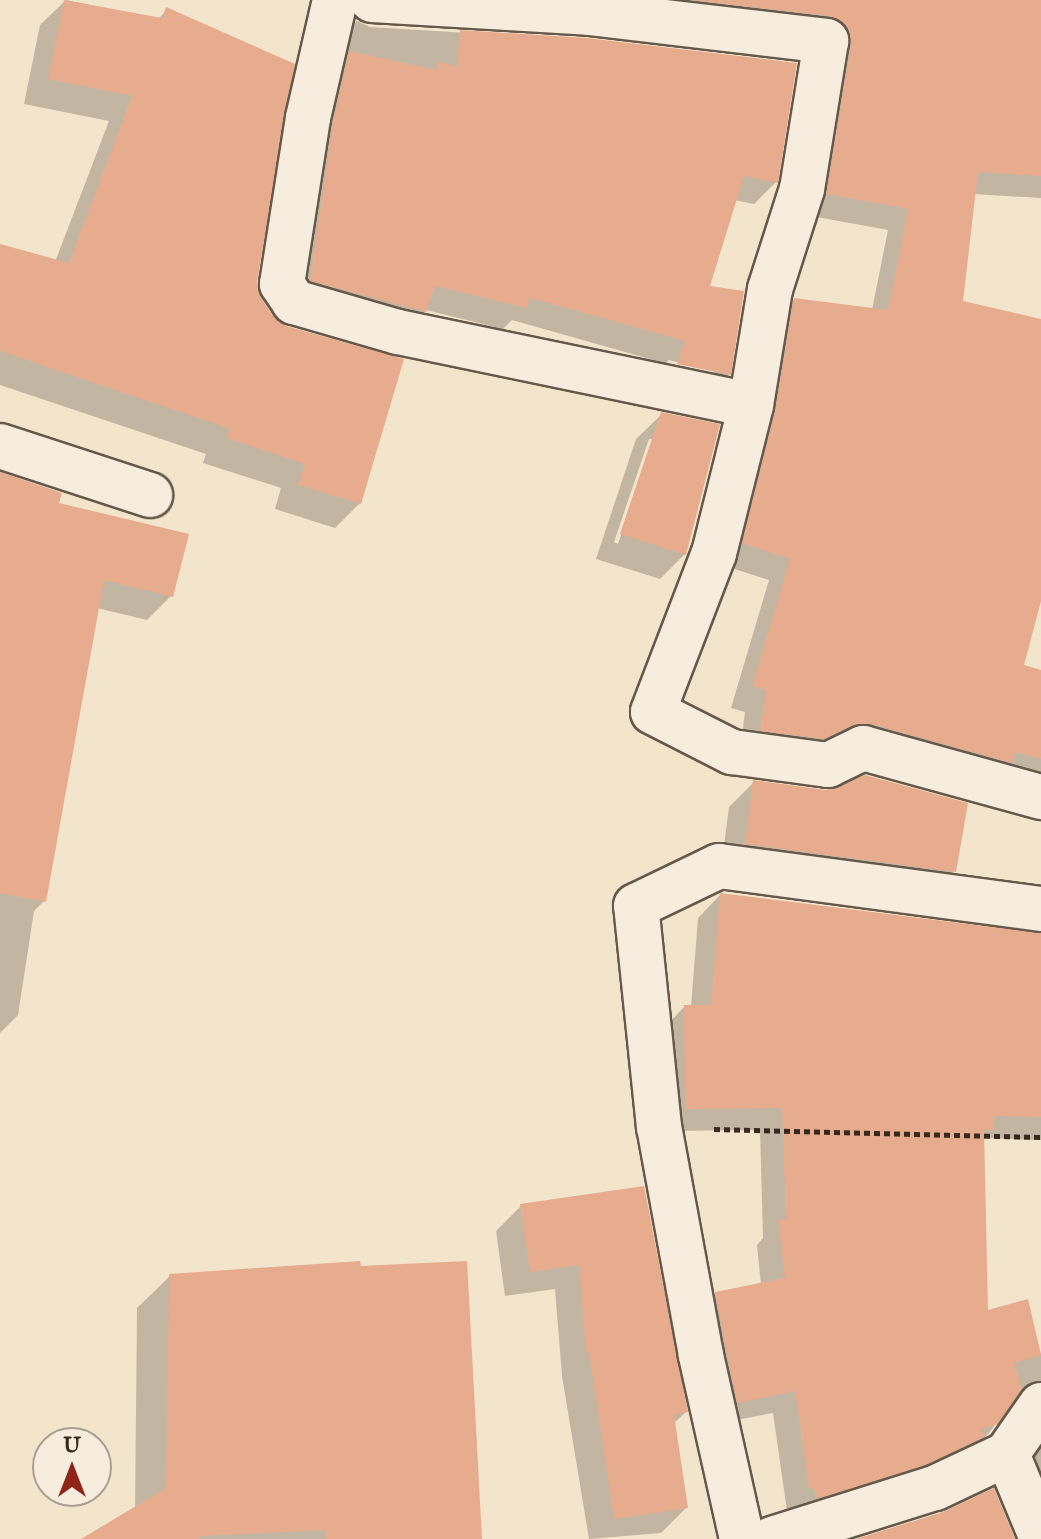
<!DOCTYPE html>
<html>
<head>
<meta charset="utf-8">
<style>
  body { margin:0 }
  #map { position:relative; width:1041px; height:1539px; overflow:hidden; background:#f3e4cc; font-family:"IM FELL Great Primer",serif }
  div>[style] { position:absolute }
  .shadow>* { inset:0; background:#0003 }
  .building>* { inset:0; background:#e6ac8d }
  .path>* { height:5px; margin-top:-2.5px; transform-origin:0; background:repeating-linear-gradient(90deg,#37291e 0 6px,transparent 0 10px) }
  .roads { filter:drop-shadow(2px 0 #66584a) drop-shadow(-2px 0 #66584a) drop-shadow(0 2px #66584a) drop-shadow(0 -2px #66584a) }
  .minor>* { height:44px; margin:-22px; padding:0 22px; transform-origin:22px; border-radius:22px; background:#f7edde }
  span { translate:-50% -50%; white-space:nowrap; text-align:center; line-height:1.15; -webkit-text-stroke:7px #f7edde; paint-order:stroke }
  .north { position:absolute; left:32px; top:1427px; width:80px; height:80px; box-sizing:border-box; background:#f7edde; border:2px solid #aa9f91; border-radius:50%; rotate:0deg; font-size:22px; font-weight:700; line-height:32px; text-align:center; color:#37291e }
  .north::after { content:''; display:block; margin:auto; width:28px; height:36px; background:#8f2418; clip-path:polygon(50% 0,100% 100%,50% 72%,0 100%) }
</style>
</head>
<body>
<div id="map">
  <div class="shadow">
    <i style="clip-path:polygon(66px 0,158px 19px,167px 10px,259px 298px,360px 503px,335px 528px,275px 509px,281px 488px,203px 463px,206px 454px,0 385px,0 246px,55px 262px,109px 121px,24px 104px,40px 25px)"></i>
    <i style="clip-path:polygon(417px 0,1041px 0,1041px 198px,973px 194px,960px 303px,1041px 326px,1041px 593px,1021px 666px,1041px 672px,1041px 786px,740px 752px,745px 712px,731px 708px,769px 580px,722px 565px,773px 321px,795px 300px,872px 310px,888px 230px,806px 215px,828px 53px)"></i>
    <i style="clip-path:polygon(evenodd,357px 21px,370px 27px,587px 40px,776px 182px,754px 204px,734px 200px,708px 288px,729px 374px,707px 396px,657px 386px,664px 363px,512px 320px,503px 329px,426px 310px,403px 333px,287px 300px,335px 43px,357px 21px,668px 360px,714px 370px,714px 374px,667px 364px,668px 360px)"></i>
    <i style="clip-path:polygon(evenodd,662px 414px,685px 554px,660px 579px,596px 559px,636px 439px,662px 414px,649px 439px,654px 439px,618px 544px,614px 542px,649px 439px)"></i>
    <i style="clip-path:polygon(0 473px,57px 505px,171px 596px,147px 620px,97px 608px,44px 901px,34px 911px,18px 1015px,0 1033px)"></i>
    <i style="clip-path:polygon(754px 782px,954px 872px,929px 897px,721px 869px,729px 807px)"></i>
    <i style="clip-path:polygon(720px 895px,1041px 964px,1041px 1140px,983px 1138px,987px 1312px,1027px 1301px,1041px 1355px,1041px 1389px,1026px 1405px,1009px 1404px,989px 1433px,965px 1457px,787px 1511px,773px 1413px,715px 1424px,693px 1316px,716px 1294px,761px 1285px,757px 1245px,763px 1238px,760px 1130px,663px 1131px,662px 1030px,684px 1007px,691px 1007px,698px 918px)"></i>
    <i style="clip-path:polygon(643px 1188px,686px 1412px,673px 1424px,686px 1508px,661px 1533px,589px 1539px,562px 1376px,555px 1289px,505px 1296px,496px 1231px,521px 1206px)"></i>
    <i style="clip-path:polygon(170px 1276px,480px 1539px,108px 1539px,135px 1512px,137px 1308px)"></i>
    <i style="clip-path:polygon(1041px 1436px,1041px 1539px,1014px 1481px)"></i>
  </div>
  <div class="building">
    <i style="clip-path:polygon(64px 0,162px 18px,166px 7px,295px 64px,257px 281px,261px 298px,273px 316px,286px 326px,404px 359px,361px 504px,298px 485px,305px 464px,227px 438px,230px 429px,0 351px,0 244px,69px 263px,132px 96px,48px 79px)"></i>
    <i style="clip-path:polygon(692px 0,1041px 0,1041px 176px,978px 172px,963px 301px,1041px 319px,1041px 601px,1024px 665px,1041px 670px,1041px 759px,1015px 752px,1012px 763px,870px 724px,852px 726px,824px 739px,760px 731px,766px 690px,752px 686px,790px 559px,742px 543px,775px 411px,794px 298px,888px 310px,908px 209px,826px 194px,851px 45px,849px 33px,842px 22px,829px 16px)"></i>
    <i style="clip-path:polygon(460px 30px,587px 38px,797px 63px,778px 183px,744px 176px,710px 286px,744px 291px,731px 375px,677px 364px,685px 341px,530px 298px,527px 308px,435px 286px,426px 312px,310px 281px,333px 123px,349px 51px,436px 70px,438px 62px,457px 66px)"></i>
    <i style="clip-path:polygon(661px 412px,720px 424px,686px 555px,620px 534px)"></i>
    <i style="clip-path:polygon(0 472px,62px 493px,59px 503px,189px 534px,173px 597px,104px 580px,46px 902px,0 893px)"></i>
    <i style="clip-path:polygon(865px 775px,968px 803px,956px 872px,745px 844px,753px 780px,826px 790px)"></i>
    <i style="clip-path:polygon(720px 893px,1041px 933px,1041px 1117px,994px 1116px,994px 1130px,984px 1130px,988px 1310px,1028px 1299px,1041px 1355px,1014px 1363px,1022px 1389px,998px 1424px,981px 1429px,984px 1437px,926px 1465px,817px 1499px,814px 1488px,809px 1489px,795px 1391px,737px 1403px,715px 1292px,785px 1278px,778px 1220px,786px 1219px,782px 1108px,685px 1109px,684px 1005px,711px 1005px)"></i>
    <i style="clip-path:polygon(644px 1186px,688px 1412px,674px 1415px,688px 1508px,614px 1519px,589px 1352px,586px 1352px,579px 1265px,530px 1272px,520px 1204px)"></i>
    <i style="clip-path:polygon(360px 1261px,361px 1266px,467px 1261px,482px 1539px,325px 1539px,325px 1530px,200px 1536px,200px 1539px,81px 1539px,166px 1488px,169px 1274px)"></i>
    <i style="clip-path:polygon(994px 1488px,1015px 1539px,856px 1539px,943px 1512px)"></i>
  </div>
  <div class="path">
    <i style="left:714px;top:1129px;width:327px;rotate:1.4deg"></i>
  </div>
  <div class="roads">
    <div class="minor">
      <i style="left:335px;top:0;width:121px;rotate:102.9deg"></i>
      <i style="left:308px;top:118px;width:168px;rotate:98.9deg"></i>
      <i style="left:282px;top:284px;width:22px;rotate:56deg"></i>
      <i style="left:294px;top:302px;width:108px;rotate:16.1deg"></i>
      <i style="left:398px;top:332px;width:360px;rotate:11.7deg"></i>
      <i style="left:372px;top:0;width:217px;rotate:3.4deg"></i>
      <i style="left:589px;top:13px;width:239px;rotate:6.7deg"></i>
      <i style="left:826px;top:41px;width:150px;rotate:99.2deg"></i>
      <i style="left:802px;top:189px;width:105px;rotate:107.7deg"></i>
      <i style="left:770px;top:289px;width:118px;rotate:99.3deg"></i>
      <i style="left:751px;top:405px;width:153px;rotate:104deg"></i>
      <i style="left:714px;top:553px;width:170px;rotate:111deg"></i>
      <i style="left:653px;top:712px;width:89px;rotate:26.9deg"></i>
      <i style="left:732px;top:752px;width:97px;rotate:7.7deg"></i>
      <i style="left:828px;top:765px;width:39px;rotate:-26deg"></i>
      <i style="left:863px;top:748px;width:185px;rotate:15.4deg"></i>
      <i style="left:0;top:446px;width:158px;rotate:18.1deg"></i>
      <i style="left:1041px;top:1405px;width:60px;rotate:124.8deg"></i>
      <i style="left:1007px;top:1454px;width:89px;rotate:67.5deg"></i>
      <i style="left:742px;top:1539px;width:189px;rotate:-102.6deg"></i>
      <i style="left:701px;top:1355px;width:232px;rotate:-100.4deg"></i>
      <i style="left:659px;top:1127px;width:222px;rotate:-95.9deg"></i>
      <i style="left:636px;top:906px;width:92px;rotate:-25.7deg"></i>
      <i style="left:719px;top:866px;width:325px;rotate:7.6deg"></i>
      <i style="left:772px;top:1539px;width:171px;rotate:-17.4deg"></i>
      <i style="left:935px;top:1488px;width:80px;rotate:-25.3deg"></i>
    </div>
  </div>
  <div class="north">U</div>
</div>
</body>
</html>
